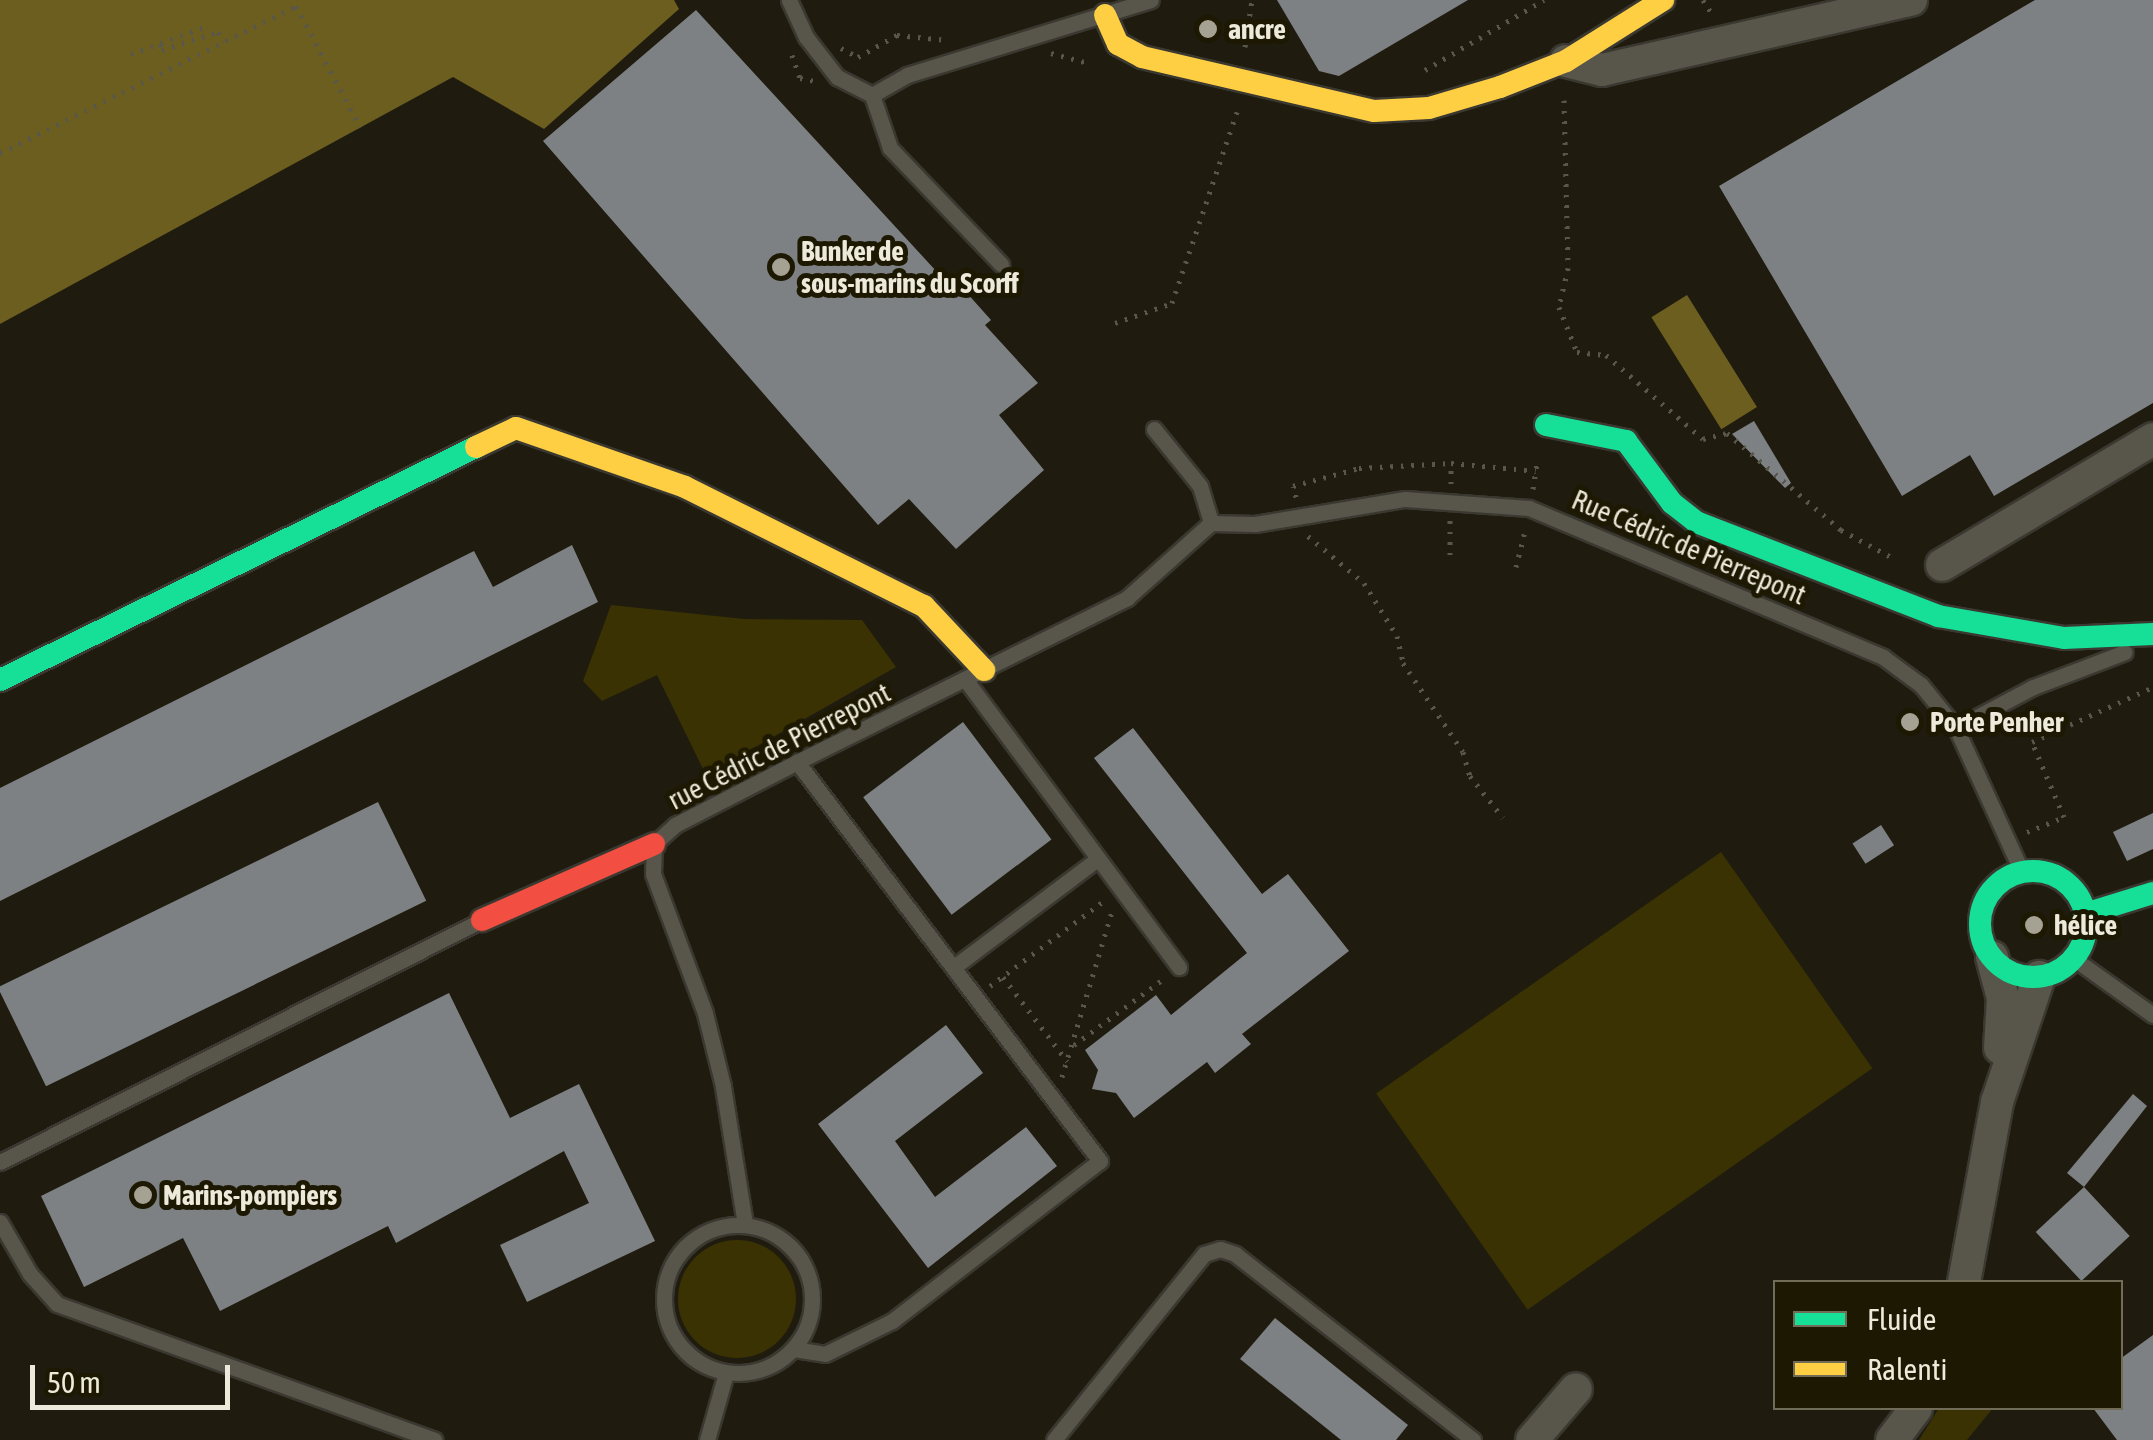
<!DOCTYPE html>
<html>
<head>
<meta charset="utf-8">
<style>
  body { margin:0 }
  #map { position:relative; width:2153px; height:1440px; overflow:hidden; background:#1f1c0f; font-family:"Asap Condensed",sans-serif }
  div>[style] { position:absolute }
  .green>* { inset:0; background:#3a3202; transform-origin:0 0 }
  .round { border-radius:50% }
  .water>* { inset:0; background:#6b5e1f; transform-origin:0 0 }
  .building>* { inset:0; background:#7e8184; transform-origin:0 0 }
  .path>* { height:5px; margin-top:-2.5px; transform-origin:0; background:repeating-linear-gradient(90deg,#59574c 0 2.5px,transparent 0 10.5px) }
  .roads { filter:drop-shadow(2px 0 #3a3830) drop-shadow(-2px 0 #3a3830) drop-shadow(0 2px #3a3830) drop-shadow(0 -2px #3a3830) }
  .lane>* { height:15px; margin:-7.5px; padding:0 7.5px; transform-origin:7.5px; border-radius:7.5px; background:#58564b }
  .lane>.ring { margin:-7.5px; padding:0; box-sizing:content-box; background:none; border:15px solid #58564b; border-radius:50% }
  .street>* { height:32px; margin:-16px; padding:0 16px; transform-origin:16px; border-radius:16px; background:#58564b }
  .fast>* { height:22px; margin:-11px; padding:0 11px; transform-origin:11px; border-radius:11px; background:#16e098 }
  .fast>.ring { margin:-11px; padding:0; box-sizing:content-box; background:none; border:22px solid #16e098; border-radius:50% }
  .slow>* { height:22px; margin:-11px; padding:0 11px; transform-origin:11px; border-radius:11px; background:#ffcf43 }
  .jam>* { height:22px; margin:-11px; padding:0 11px; transform-origin:11px; border-radius:11px; background:#f24e42 }
  .dots>* { width:28px; height:28px; translate:-50% -50%; box-sizing:border-box; border:5px solid #1c1801; border-radius:50% }
  span { translate:-50% -50%; white-space:nowrap; text-align:center; line-height:1.15; -webkit-text-stroke:10px #1c1801; paint-order:stroke }
  .poi-label { font-size:28px; color:#edeadb; font-weight:700 }
  .left { translate:0 -50%; text-align:left }
  .street-label { font-size:28px; color:#edeadb }
  .legend { position:absolute; left:1773px; top:1280px; width:350px; height:130px; box-sizing:border-box; background:#1c1801; border:2px solid #706c58; margin:0; padding:12px 18px; list-style:none; font-size:30px; color:#edeadb }
  .legend li { display:flex; align-items:center; gap:20px; height:50px }
  .legend b { width:50px; border:2px solid #706c58 }
  .scale { position:absolute; left:30px; top:1365px; width:200px; height:45px; box-sizing:border-box; border:5px solid #edeadb; border-top:0; padding-left:12px; font-size:30px; line-height:35px; white-space:nowrap; color:#edeadb; -webkit-text-stroke:8px #1c1801; paint-order:stroke }
</style>
</head>
<body>
<div id="map">
  <div class="green">
    <i style="clip-path:polygon(611px 605px,744px 619px,862px 620px,896px 667px,706px 775px,657px 675px,602px 701px,583px 681px)"></i>
    <i style="left:1721px;top:852px;width:264px;height:421px;rotate:55deg"></i>
    <i class="round" style="left:678px;top:1240px;width:118px;height:118px"></i>
    <i style="clip-path:polygon(1939px 1408px,1993px 1408px,1967px 1440px,1919px 1440px)"></i>
  </div>
  <div class="water">
    <i style="clip-path:polygon(0 0,674px 0,679px 9px,544px 129px,453px 77px,0 324px)"></i>
    <i style="left:1687px;top:295px;width:132px;height:42px;rotate:58deg"></i>
  </div>
  <div class="building">
    <i style="clip-path:polygon(1277px 0,1468px 0,1339px 76px,1319px 71px)"></i>
    <i style="clip-path:polygon(2035px 0,2153px 0,2153px 403px,1994px 496px,1970px 455px,1902px 496px,1719px 186px)"></i>
    <i style="clip-path:polygon(696px 10px,960px 297px,966px 292px,991px 320px,985px 325px,1038px 383px,999px 415px,1044px 470px,956px 549px,909px 499px,878px 525px,543px 141px)"></i>
    <i style="clip-path:polygon(1754px 421px,1791px 483px,1785px 488px,1732px 434px)"></i>
    <i style="clip-path:polygon(572px 545px,598px 602px,0 901px,0 788px,474px 551px,493px 587px)"></i>
    <i style="left:963px;top:722px;width:147px;height:125px;rotate:53deg"></i>
    <i style="clip-path:polygon(1133px 728px,1262px 894px,1288px 874px,1349px 951px,1242px 1034px,1251px 1044px,1215px 1073px,1207px 1062px,1134px 1118px,1116px 1093px,1092px 1089px,1098px 1070px,1085px 1050px,1156px 995px,1171px 1015px,1247px 953px,1094px 758px)"></i>
    <i style="left:378px;top:802px;width:110px;height:423px;rotate:64deg"></i>
    <i style="clip-path:polygon(2153px 813px,2153px 849px,2127px 861px,2113px 832px)"></i>
    <i style="left:1881px;top:825px;width:24px;height:34px;rotate:57deg"></i>
    <i style="clip-path:polygon(449px 993px,510px 1118px,579px 1084px,655px 1241px,527px 1302px,500px 1245px,589px 1203px,564px 1151px,396px 1243px,388px 1226px,220px 1311px,183px 1238px,84px 1287px,41px 1196px)"></i>
    <i style="clip-path:polygon(946px 1025px,983px 1073px,895px 1141px,935px 1197px,1026px 1127px,1057px 1166px,928px 1268px,818px 1124px)"></i>
    <i style="clip-path:polygon(2133px 1094px,2147px 1106px,2084px 1187px,2067px 1173px)"></i>
    <i style="left:2084px;top:1187px;width:67px;height:66px;rotate:47deg"></i>
    <i style="clip-path:polygon(1275px 1318px,1408px 1425px,1396px 1440px,1341px 1440px,1240px 1359px)"></i>
    <i style="clip-path:polygon(2153px 1335px,2153px 1440px,2117px 1440px,2093px 1408px,2120px 1408px,2120px 1359px)"></i>
  </div>
  <div class="path">
    <i style="left:1703px;top:0;width:17px;rotate:57deg"></i>
    <i style="left:160px;top:44px;width:6px;rotate:72deg"></i>
    <i style="left:162px;top:50px;width:59px;rotate:-17.8deg"></i>
    <i style="left:218px;top:32px;width:11px;rotate:63deg"></i>
    <i style="left:1245px;top:47px;width:48px;rotate:-81.5deg"></i>
    <i style="left:841px;top:48px;width:19px;rotate:28deg"></i>
    <i style="left:858px;top:57px;width:45px;rotate:-29.4deg"></i>
    <i style="left:897px;top:35px;width:50px;rotate:5.7deg"></i>
    <i style="left:1051px;top:53px;width:39px;rotate:15deg"></i>
    <i style="left:131px;top:54px;width:81px;rotate:-20.2deg"></i>
    <i style="left:792px;top:55px;width:24px;rotate:71deg"></i>
    <i style="left:800px;top:78px;width:14px;rotate:12deg"></i>
    <i style="left:1425px;top:70px;width:138px;rotate:-30.5deg"></i>
    <i style="left:1564px;top:100px;width:168px;rotate:88.6deg"></i>
    <i style="left:1568px;top:268px;width:40px;rotate:103deg"></i>
    <i style="left:1559px;top:307px;width:48px;rotate:68.2deg"></i>
    <i style="left:1577px;top:352px;width:29px;rotate:6deg"></i>
    <i style="left:1606px;top:355px;width:128px;rotate:40.9deg"></i>
    <i style="left:1703px;top:439px;width:25px;rotate:-14deg"></i>
    <i style="left:1727px;top:433px;width:150px;rotate:40.4deg"></i>
    <i style="left:1841px;top:530px;width:59px;rotate:28.3deg"></i>
    <i style="left:0;top:153px;width:330px;rotate:-26.4deg"></i>
    <i style="left:296px;top:6px;width:137px;rotate:62.1deg"></i>
    <i style="left:1115px;top:323px;width:60px;rotate:-19.3deg"></i>
    <i style="left:1172px;top:303px;width:202px;rotate:-71.2deg"></i>
    <i style="left:1451px;top:484px;width:21px;rotate:-90deg"></i>
    <i style="left:1451px;top:463px;width:85px;rotate:5.4deg"></i>
    <i style="left:1533px;top:489px;width:26px;rotate:-81deg"></i>
    <i style="left:1296px;top:497px;width:11px;rotate:-105deg"></i>
    <i style="left:1293px;top:486px;width:68px;rotate:-15.3deg"></i>
    <i style="left:1359px;top:468px;width:92px;rotate:-3.1deg"></i>
    <i style="left:1308px;top:536px;width:73px;rotate:40deg"></i>
    <i style="left:1364px;top:583px;width:62px;rotate:58.1deg"></i>
    <i style="left:1397px;top:636px;width:28px;rotate:77deg"></i>
    <i style="left:1403px;top:663px;width:107px;rotate:56deg"></i>
    <i style="left:1463px;top:752px;width:25px;rotate:74deg"></i>
    <i style="left:1470px;top:776px;width:53px;rotate:51.8deg"></i>
    <i style="left:1450px;top:555px;width:35px;rotate:-90deg"></i>
    <i style="left:1516px;top:567px;width:38px;rotate:-76deg"></i>
    <i style="left:2027px;top:832px;width:40px;rotate:-22deg"></i>
    <i style="left:2064px;top:817px;width:82px;rotate:-113.1deg"></i>
    <i style="left:2032px;top:742px;width:133px;rotate:-24.4deg"></i>
    <i style="left:1003px;top:977px;width:106px;rotate:52.7deg"></i>
    <i style="left:990px;top:986px;width:144px;rotate:-36.8deg"></i>
    <i style="left:1074px;top:1045px;width:109px;rotate:-36.5deg"></i>
    <i style="left:1062px;top:1077px;width:173px;rotate:-73.2deg"></i>
  </div>
  <div class="roads">
    <div class="lane">
      <i style="left:789px;top:0;width:41px;rotate:65.3deg"></i>
      <i style="left:806px;top:37px;width:51px;rotate:52.2deg"></i>
      <i style="left:837px;top:77px;width:39px;rotate:27deg"></i>
      <i style="left:872px;top:95px;width:56px;rotate:71.2deg"></i>
      <i style="left:890px;top:148px;width:161px;rotate:46.3deg"></i>
      <i style="left:872px;top:95px;width:40px;rotate:-29.7deg"></i>
      <i style="left:907px;top:75px;width:255px;rotate:-17.1deg"></i>
      <i style="left:1154px;top:429px;width:73px;rotate:51.1deg"></i>
      <i style="left:1200px;top:486px;width:39px;rotate:73deg"></i>
      <i style="left:1211px;top:523px;width:44px;rotate:1.3deg"></i>
      <i style="left:1255px;top:524px;width:152px;rotate:-9.5deg"></i>
      <i style="left:1405px;top:499px;width:124px;rotate:4.2deg"></i>
      <i style="left:1529px;top:508px;width:384px;rotate:22.8deg"></i>
      <i style="left:1883px;top:657px;width:47px;rotate:36.4deg"></i>
      <i style="left:1921px;top:685px;width:55px;rotate:50.9deg"></i>
      <i style="left:1956px;top:728px;width:158px;rotate:65.4deg"></i>
      <i style="left:965px;top:679px;width:359px;rotate:53.4deg"></i>
      <i style="left:1956px;top:728px;width:87px;rotate:-28deg"></i>
      <i style="left:2033px;top:687px;width:98px;rotate:-20.8deg"></i>
      <i style="left:2073px;top:958px;width:98px;rotate:35.5deg"></i>
      <i style="left:954px;top:967px;width:178px;rotate:-37deg"></i>
      <i style="left:0;top:1162px;width:535px;rotate:-26.66deg"></i>
      <i style="left:0;top:1222px;width:60px;rotate:60deg"></i>
      <i style="left:30px;top:1274px;width:40px;rotate:48deg"></i>
      <i style="left:57px;top:1304px;width:401px;rotate:19.8deg"></i>
      <i style="left:745px;top:1224px;width:140px;rotate:-99.1deg"></i>
      <i style="left:723px;top:1086px;width:75px;rotate:-103.9deg"></i>
      <i style="left:705px;top:1013px;width:148px;rotate:-110.5deg"></i>
      <i style="left:653px;top:874px;width:30px;rotate:-88deg"></i>
      <i style="left:654px;top:844px;width:28px;rotate:-42deg"></i>
      <i style="left:675px;top:825px;width:137px;rotate:-27.3deg"></i>
      <i style="left:797px;top:762px;width:369px;rotate:-26.4deg"></i>
      <i style="left:1127px;top:598px;width:113px;rotate:-41.8deg"></i>
      <i class="ring" style="left:664px;top:1225px;width:133px;height:133px"></i>
      <i style="left:794px;top:1349px;width:31px;rotate:9deg"></i>
      <i style="left:825px;top:1354px;width:75px;rotate:-26.2deg"></i>
      <i style="left:892px;top:1321px;width:262px;rotate:-37.6deg"></i>
      <i style="left:1100px;top:1161px;width:501px;rotate:-127.21deg"></i>
      <i style="left:707px;top:1440px;width:70px;rotate:-74.2deg"></i>
      <i style="left:1054px;top:1440px;width:239px;rotate:-51.1deg"></i>
      <i style="left:1204px;top:1254px;width:17px;rotate:-17deg"></i>
      <i style="left:1220px;top:1249px;width:16px;rotate:18deg"></i>
      <i style="left:1235px;top:1254px;width:302px;rotate:38deg"></i>
    </div>
    <div class="street">
      <i style="left:1566px;top:61px;width:37px;rotate:14deg"></i>
      <i style="left:1602px;top:70px;width:317px;rotate:-12.8deg"></i>
      <i style="left:1942px;top:565px;width:246px;rotate:-30.8deg"></i>
      <i style="left:1992px;top:957px;width:42px;rotate:75deg"></i>
      <i style="left:2003px;top:998px;width:50px;rotate:93.4deg"></i>
      <i style="left:1964px;top:1282px;width:183px;rotate:-79.6deg"></i>
      <i style="left:1997px;top:1102px;width:132px;rotate:-71.4deg"></i>
      <i style="left:1532px;top:1440px;width:67px;rotate:-49.2deg"></i>
      <i style="left:1892px;top:1440px;width:40px;rotate:-53deg"></i>
    </div>
    <div class="fast">
      <i style="left:1546px;top:425px;width:82px;rotate:11.3deg"></i>
      <i style="left:1626px;top:441px;width:77px;rotate:53.4deg"></i>
      <i style="left:1672px;top:503px;width:31px;rotate:38deg"></i>
      <i style="left:1696px;top:522px;width:260px;rotate:21.2deg"></i>
      <i style="left:1938px;top:616px;width:128px;rotate:9.9deg"></i>
      <i style="left:2064px;top:638px;width:89px;rotate:-2.6deg"></i>
      <i style="left:0;top:680px;width:530px;rotate:-26.08deg"></i>
      <i class="ring" style="left:1980px;top:871px;width:84px;height:84px"></i>
      <i style="left:2085px;top:914px;width:71px;rotate:-17.2deg"></i>
    </div>
    <div class="slow">
      <i style="left:1105px;top:15px;width:32px;rotate:66deg"></i>
      <i style="left:1118px;top:44px;width:27px;rotate:28deg"></i>
      <i style="left:1142px;top:57px;width:238px;rotate:13.1deg"></i>
      <i style="left:1374px;top:111px;width:55px;rotate:-3.1deg"></i>
      <i style="left:1429px;top:108px;width:74px;rotate:-16.5deg"></i>
      <i style="left:1500px;top:87px;width:71px;rotate:-21.5deg"></i>
      <i style="left:1566px;top:61px;width:115px;rotate:-32.2deg"></i>
      <i style="left:476px;top:447px;width:44px;rotate:-25.4deg"></i>
      <i style="left:516px;top:428px;width:179px;rotate:19.2deg"></i>
      <i style="left:685px;top:487px;width:267px;rotate:26.5deg"></i>
      <i style="left:924px;top:606px;width:88px;rotate:46.8deg"></i>
    </div>
    <div class="jam">
      <i style="left:482px;top:920px;width:188px;rotate:-23.8deg"></i>
    </div>
  </div>
  <div class="dots">
    <i style="left:1208px;top:29px;background:#a5a294"></i>
    <i style="left:781px;top:267px;background:#a5a294"></i>
    <i style="left:1910px;top:722px;background:#a5a294"></i>
    <i style="left:2034px;top:925px;background:#a5a294"></i>
    <i style="left:143px;top:1195px;background:#a5a294"></i>
  </div>
  <div class="poi-label">
    <span class="left" style="left:1228px;top:29px">ancre</span>
    <span class="left" style="left:801px;top:267px">Bunker de<br>sous-marins du Scorff</span>
    <span class="left" style="left:1930px;top:722px">Porte Penher</span>
    <span class="left" style="left:2054px;top:925px">hélice</span>
    <span class="left" style="left:163px;top:1195px">Marins-pompiers</span>
  </div>
  <div class="street-label">
    <span style="left:1689px;top:547px;rotate:23deg">Rue Cédric de Pierrepont</span>
    <span style="left:779px;top:746px;rotate:-27deg">rue Cédric de Pierrepont</span>
  </div>
  <ul class="legend">
  <li><b style="height:12px;background:#16e098"></b>Fluide</li>
  <li><b style="height:12px;background:#ffcf43"></b>Ralenti</li>
  </ul>
  <div class="scale">50 m</div>
</div>
</body>
</html>
